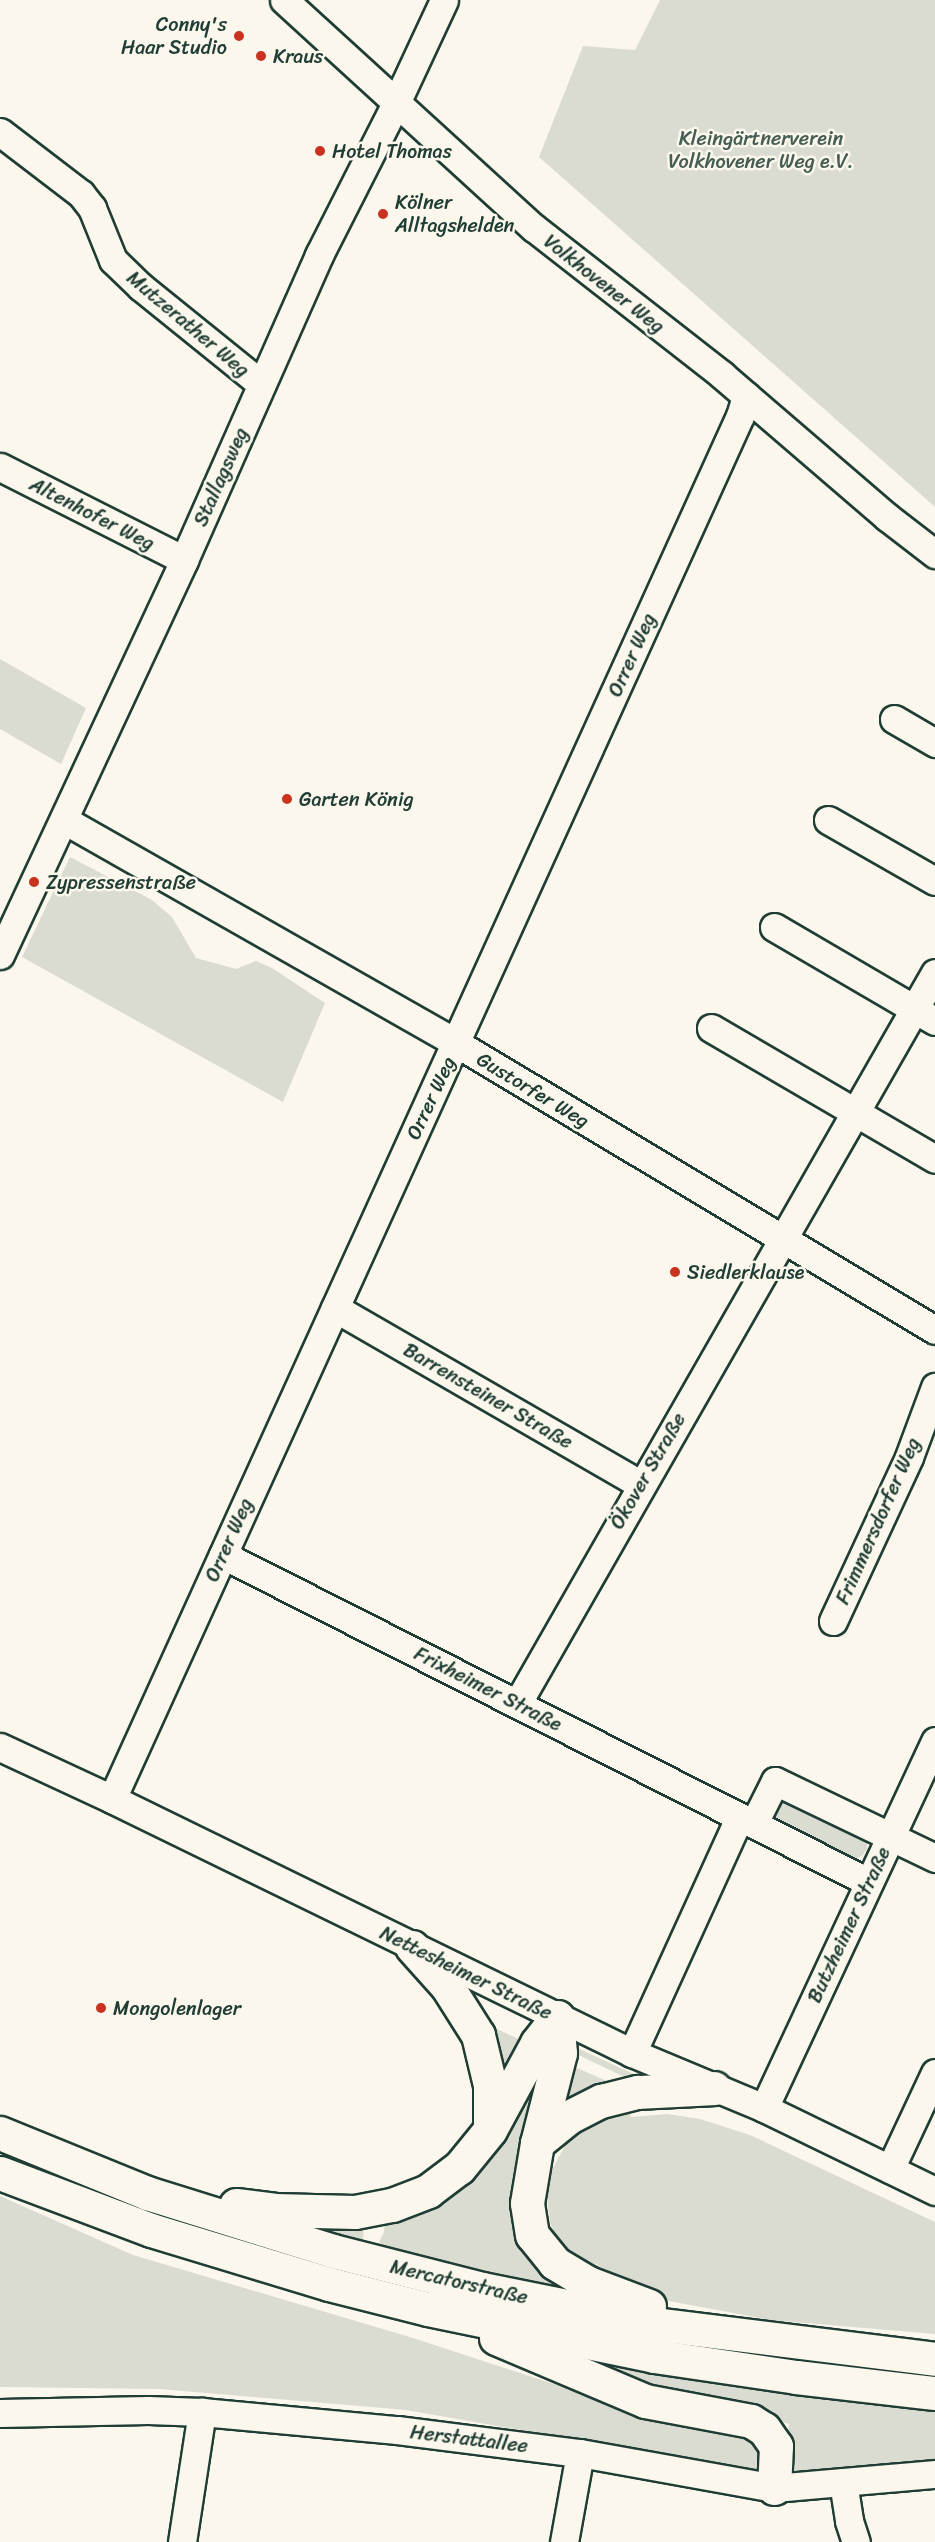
<!DOCTYPE html>
<html>
<head>
<meta charset="utf-8">
<style>
  body { margin:0 }
  #map { position:relative; width:935px; height:2542px; overflow:hidden; background:#fbf7ec; font-family:Sriracha,sans-serif }
  div>[style] { position:absolute }
  .green>* { inset:0; background:#dbdcd1 }
  .roads { filter:drop-shadow(2px 0 #1f3d34) drop-shadow(-2px 0 #1f3d34) drop-shadow(0 2px #1f3d34) drop-shadow(0 -2px #1f3d34) }
  .minor>* { height:27px; margin:-13.5px; padding:0 13.5px; transform-origin:13.5px; border-radius:13.5px; background:#fbf7ec }
  .major>* { height:33px; margin:-16.5px; padding:0 16.5px; transform-origin:16.5px; border-radius:16.5px; background:#fbf7ec }
  .dots>* { width:16px; height:16px; translate:-50% -50%; box-sizing:border-box; border:3px solid #fbf7ec; border-radius:50% }
  span { translate:-50% -50%; white-space:nowrap; text-align:center; line-height:1.15; -webkit-text-stroke:5px #fbf7ec; paint-order:stroke }
  .poi-label { font-size:20px; color:#1f3d34 }
  .right { translate:-100% -50%; text-align:right }
  .left { translate:0 -50%; text-align:left }
  .park-label { font-size:20px; color:#455d53 }
  .street-label { font-size:20px; color:#1f3d34 }
</style>
</head>
<body>
<div id="map">
  <div class="green">
    <i style="clip-path:polygon(660px 0,935px 0,935px 507px,539px 157px,583px 46px,635px 50px)"></i>
    <i style="clip-path:polygon(0 659px,86px 708px,61px 764px,0 729px)"></i>
    <i style="clip-path:polygon(70px 857px,152px 900px,172px 917px,196px 958px,236px 969px,256px 961px,272px 968px,325px 1003px,283px 1102px,22px 957px)"></i>
    <i style="clip-path:polygon(779px 1797px,867px 1836px,867px 1849px,863px 1855px,852px 1862px,772px 1822px,771px 1816px)"></i>
    <i style="clip-path:polygon(484px 2023px,527px 2043px,501px 2090px)"></i>
    <i style="clip-path:polygon(571px 2045px,655px 2084px,643px 2086px,568px 2050px)"></i>
    <i style="clip-path:polygon(542px 2052px,520px 2194px,609px 2306px,281px 2228px,364px 2221px,363px 2241px,382px 2249px,385px 2247px,379px 2242px,384px 2232px,385px 2216px,425px 2205px)"></i>
    <i style="clip-path:polygon(566px 2063px,622px 2088px,550px 2128px)"></i>
    <i style="clip-path:polygon(628px 2106px,631px 2117px,667px 2114px,700px 2119px,750px 2135px,935px 2222px,935px 2334px,770px 2320px,669px 2301px,625px 2288px,563px 2254px,550px 2222px,545px 2183px,569px 2138px,603px 2112px)"></i>
    <i style="clip-path:polygon(0 2196px,133px 2255px,413px 2338px,633px 2410px,763px 2440px,760px 2472px,406px 2410px,159px 2389px,0 2387px)"></i>
    <i style="clip-path:polygon(533px 2345px,935px 2404px,935px 2462px,797px 2474px,788px 2466px,785px 2453px,789px 2424px,648px 2386px)"></i>
  </div>
  <div class="roads">
    <div class="minor">
      <i style="left:284px;top:0;width:338px;rotate:42.4deg"></i>
      <i style="left:534px;top:228px;width:239px;rotate:38deg"></i>
      <i style="left:722px;top:375px;width:218px;rotate:40.7deg"></i>
      <i style="left:887px;top:517px;width:61px;rotate:37.6deg"></i>
      <i style="left:0;top:132px;width:102px;rotate:37.4deg"></i>
      <i style="left:81px;top:194px;width:18px;rotate:52deg"></i>
      <i style="left:92px;top:208px;width:56px;rotate:68deg"></i>
      <i style="left:113px;top:260px;width:39px;rotate:44deg"></i>
      <i style="left:141px;top:287px;width:154px;rotate:38.9deg"></i>
      <i style="left:0;top:467px;width:206px;rotate:26.8deg"></i>
      <i style="left:894px;top:719px;width:48px;rotate:30.3deg"></i>
      <i style="left:64px;top:820px;width:451px;rotate:29.6deg"></i>
      <i style="left:456px;top:1043px;width:558px;rotate:30.93deg"></i>
      <i style="left:828px;top:820px;width:123px;rotate:29.7deg"></i>
      <i style="left:774px;top:927px;width:186px;rotate:30.3deg"></i>
      <i style="left:0;top:955px;width:436px;rotate:-65deg"></i>
      <i style="left:184px;top:560px;width:334px;rotate:-66.1deg"></i>
      <i style="left:319px;top:255px;width:173px;rotate:-63.1deg"></i>
      <i style="left:397px;top:101px;width:111px;rotate:-65deg"></i>
      <i style="left:711px;top:1028px;width:259px;rotate:30.3deg"></i>
      <i style="left:335px;top:1308px;width:352px;rotate:30deg"></i>
      <i style="left:223px;top:1555px;width:723px;rotate:26.88deg"></i>
      <i style="left:833px;top:1621px;width:181px;rotate:-65.1deg"></i>
      <i style="left:909px;top:1457px;width:75px;rotate:-69.6deg"></i>
      <i style="left:517px;top:1704px;width:842px;rotate:-60.24deg"></i>
      <i style="left:0;top:1747px;width:123px;rotate:24.9deg"></i>
      <i style="left:112px;top:1799px;width:579px;rotate:26.03deg"></i>
      <i style="left:632px;top:2053px;width:143px;rotate:22.6deg"></i>
      <i style="left:764px;top:2108px;width:190px;rotate:25.9deg"></i>
      <i style="left:112px;top:1799px;width:1519px;rotate:-65.58deg"></i>
      <i style="left:740px;top:416px;width:21px;rotate:-73deg"></i>
      <i style="left:754px;top:1823px;width:47px;rotate:-63.4deg"></i>
      <i style="left:775px;top:1781px;width:178px;rotate:25.7deg"></i>
      <i style="left:632px;top:2053px;width:258px;rotate:-65.5deg"></i>
      <i style="left:764px;top:2108px;width:405px;rotate:-65deg"></i>
      <i style="left:890px;top:2169px;width:106px;rotate:-64.9deg"></i>
      <i style="left:0;top:2413px;width:148px;rotate:-1.2deg"></i>
      <i style="left:148px;top:2410px;width:54px;rotate:2.1deg"></i>
      <i style="left:202px;top:2412px;width:196px;rotate:5.3deg"></i>
      <i style="left:397px;top:2430px;width:184px;rotate:7.2deg"></i>
      <i style="left:580px;top:2453px;width:197px;rotate:10.2deg"></i>
      <i style="left:774px;top:2488px;width:162px;rotate:-5deg"></i>
      <i style="left:843px;top:2482px;width:39px;rotate:81deg"></i>
      <i style="left:849px;top:2521px;width:22px;rotate:72deg"></i>
      <i style="left:182px;top:2542px;width:132px;rotate:-81.3deg"></i>
      <i style="left:564px;top:2542px;width:90px;rotate:-79.8deg"></i>
    </div>
    <div class="major">
      <i style="left:412px;top:1947px;width:52px;rotate:48.1deg"></i>
      <i style="left:447px;top:1986px;width:58px;rotate:57.7deg"></i>
      <i style="left:478px;top:2035px;width:51px;rotate:76.5deg"></i>
      <i style="left:490px;top:2085px;width:43px;rotate:90deg"></i>
      <i style="left:0;top:2133px;width:159px;rotate:22.2deg"></i>
      <i style="left:147px;top:2193px;width:195px;rotate:17.3deg"></i>
      <i style="left:333px;top:2251px;width:154px;rotate:14.3deg"></i>
      <i style="left:482px;top:2289px;width:177px;rotate:11.4deg"></i>
      <i style="left:655px;top:2324px;width:282px;rotate:7.1deg"></i>
      <i style="left:537px;top:2143px;width:93px;rotate:-75.7deg"></i>
      <i style="left:560px;top:2053px;width:36px;rotate:-95deg"></i>
      <i style="left:0;top:2173px;width:161px;rotate:20.7deg"></i>
      <i style="left:151px;top:2230px;width:186px;rotate:16.9deg"></i>
      <i style="left:329px;top:2284px;width:102px;rotate:14.2deg"></i>
      <i style="left:428px;top:2309px;width:231px;rotate:11.7deg"></i>
      <i style="left:654px;top:2356px;width:144px;rotate:8.4deg"></i>
      <i style="left:796px;top:2377px;width:140px;rotate:6.6deg"></i>
      <i style="left:236px;top:2205px;width:38px;rotate:7deg"></i>
      <i style="left:274px;top:2210px;width:81px;rotate:1.4deg"></i>
      <i style="left:355px;top:2212px;width:38px;rotate:-11deg"></i>
      <i style="left:392px;top:2205px;width:39px;rotate:-21deg"></i>
      <i style="left:428px;top:2191px;width:39px;rotate:-37deg"></i>
      <i style="left:459px;top:2168px;width:49px;rotate:-50.8deg"></i>
      <i style="left:490px;top:2130px;width:99px;rotate:-61.6deg"></i>
      <i style="left:537px;top:2043px;width:33px;rotate:-52deg"></i>
      <i style="left:649px;top:2306px;width:65px;rotate:-159.3deg"></i>
      <i style="left:588px;top:2283px;width:39px;rotate:-149deg"></i>
      <i style="left:555px;top:2263px;width:36px;rotate:-129deg"></i>
      <i style="left:532px;top:2235px;width:32px;rotate:-99deg"></i>
      <i style="left:527px;top:2203px;width:61px;rotate:-80.5deg"></i>
      <i style="left:537px;top:2143px;width:41px;rotate:-39.1deg"></i>
      <i style="left:569px;top:2117px;width:36px;rotate:-27deg"></i>
      <i style="left:601px;top:2101px;width:38px;rotate:-14deg"></i>
      <i style="left:638px;top:2092px;width:76px;rotate:-3deg"></i>
      <i style="left:496px;top:2338px;width:162px;rotate:22.9deg"></i>
      <i style="left:645px;top:2401px;width:108px;rotate:10.7deg"></i>
      <i style="left:751px;top:2421px;width:15px;rotate:32deg"></i>
      <i style="left:764px;top:2429px;width:21px;rotate:55deg"></i>
      <i style="left:776px;top:2446px;width:42px;rotate:92.7deg"></i>
    </div>
  </div>
  <div class="dots">
    <i style="left:239px;top:36px;background:#c8321e"></i>
    <i style="left:261px;top:56px;background:#c8321e"></i>
    <i style="left:320px;top:151px;background:#c8321e"></i>
    <i style="left:383px;top:214px;background:#c8321e"></i>
    <i style="left:287px;top:799px;background:#c8321e"></i>
    <i style="left:34px;top:882px;background:#c8321e"></i>
    <i style="left:675px;top:1272px;background:#c8321e"></i>
    <i style="left:101px;top:2008px;background:#c8321e"></i>
  </div>
  <div class="poi-label">
    <span class="right" style="left:227px;top:36px">Conny's<br>Haar Studio</span>
    <span class="left" style="left:273px;top:56px">Kraus</span>
    <span class="left" style="left:332px;top:151px">Hotel Thomas</span>
    <span class="left" style="left:395px;top:214px">Kölner<br>Alltagshelden</span>
    <span class="left" style="left:299px;top:799px">Garten König</span>
    <span class="left" style="left:46px;top:882px">Zypressenstraße</span>
    <span class="left" style="left:687px;top:1272px">Siedlerklause</span>
    <span class="left" style="left:113px;top:2008px">Mongolenlager</span>
  </div>
  <div class="park-label">
    <span style="left:761px;top:150px">Kleingärtnerverein<br>Volkhovener Weg e.V.</span>
  </div>
  <div class="street-label">
    <span style="left:604px;top:284px;rotate:38deg">Volkhovener Weg</span>
    <span style="left:188px;top:324px;rotate:40deg">Mutzerather Weg</span>
    <span style="left:221px;top:477px;rotate:-66deg">Stallagsweg</span>
    <span style="left:92px;top:514px;rotate:27deg">Altenhofer Weg</span>
    <span style="left:632px;top:655px;rotate:-66deg">Orrer Weg</span>
    <span style="left:533px;top:1090px;rotate:31deg">Gustorfer Weg</span>
    <span style="left:431px;top:1098px;rotate:-65deg">Orrer Weg</span>
    <span style="left:488px;top:1396px;rotate:30deg">Barrensteiner Straße</span>
    <span style="left:648px;top:1471px;rotate:-60deg">Ökover Straße</span>
    <span style="left:878px;top:1521px;rotate:-66deg">Frimmersdorfer Weg</span>
    <span style="left:229px;top:1540px;rotate:-66deg">Orrer Weg</span>
    <span style="left:488px;top:1689px;rotate:27deg">Frixheimer Straße</span>
    <span style="left:849px;top:1925px;rotate:-65deg">Butzheimer Straße</span>
    <span style="left:466px;top:1973px;rotate:26deg">Nettesheimer Straße</span>
    <span style="left:459px;top:2282px;rotate:13deg">Mercatorstraße</span>
    <span style="left:469px;top:2439px;rotate:7deg">Herstattallee</span>
  </div>
</div>
</body>
</html>
